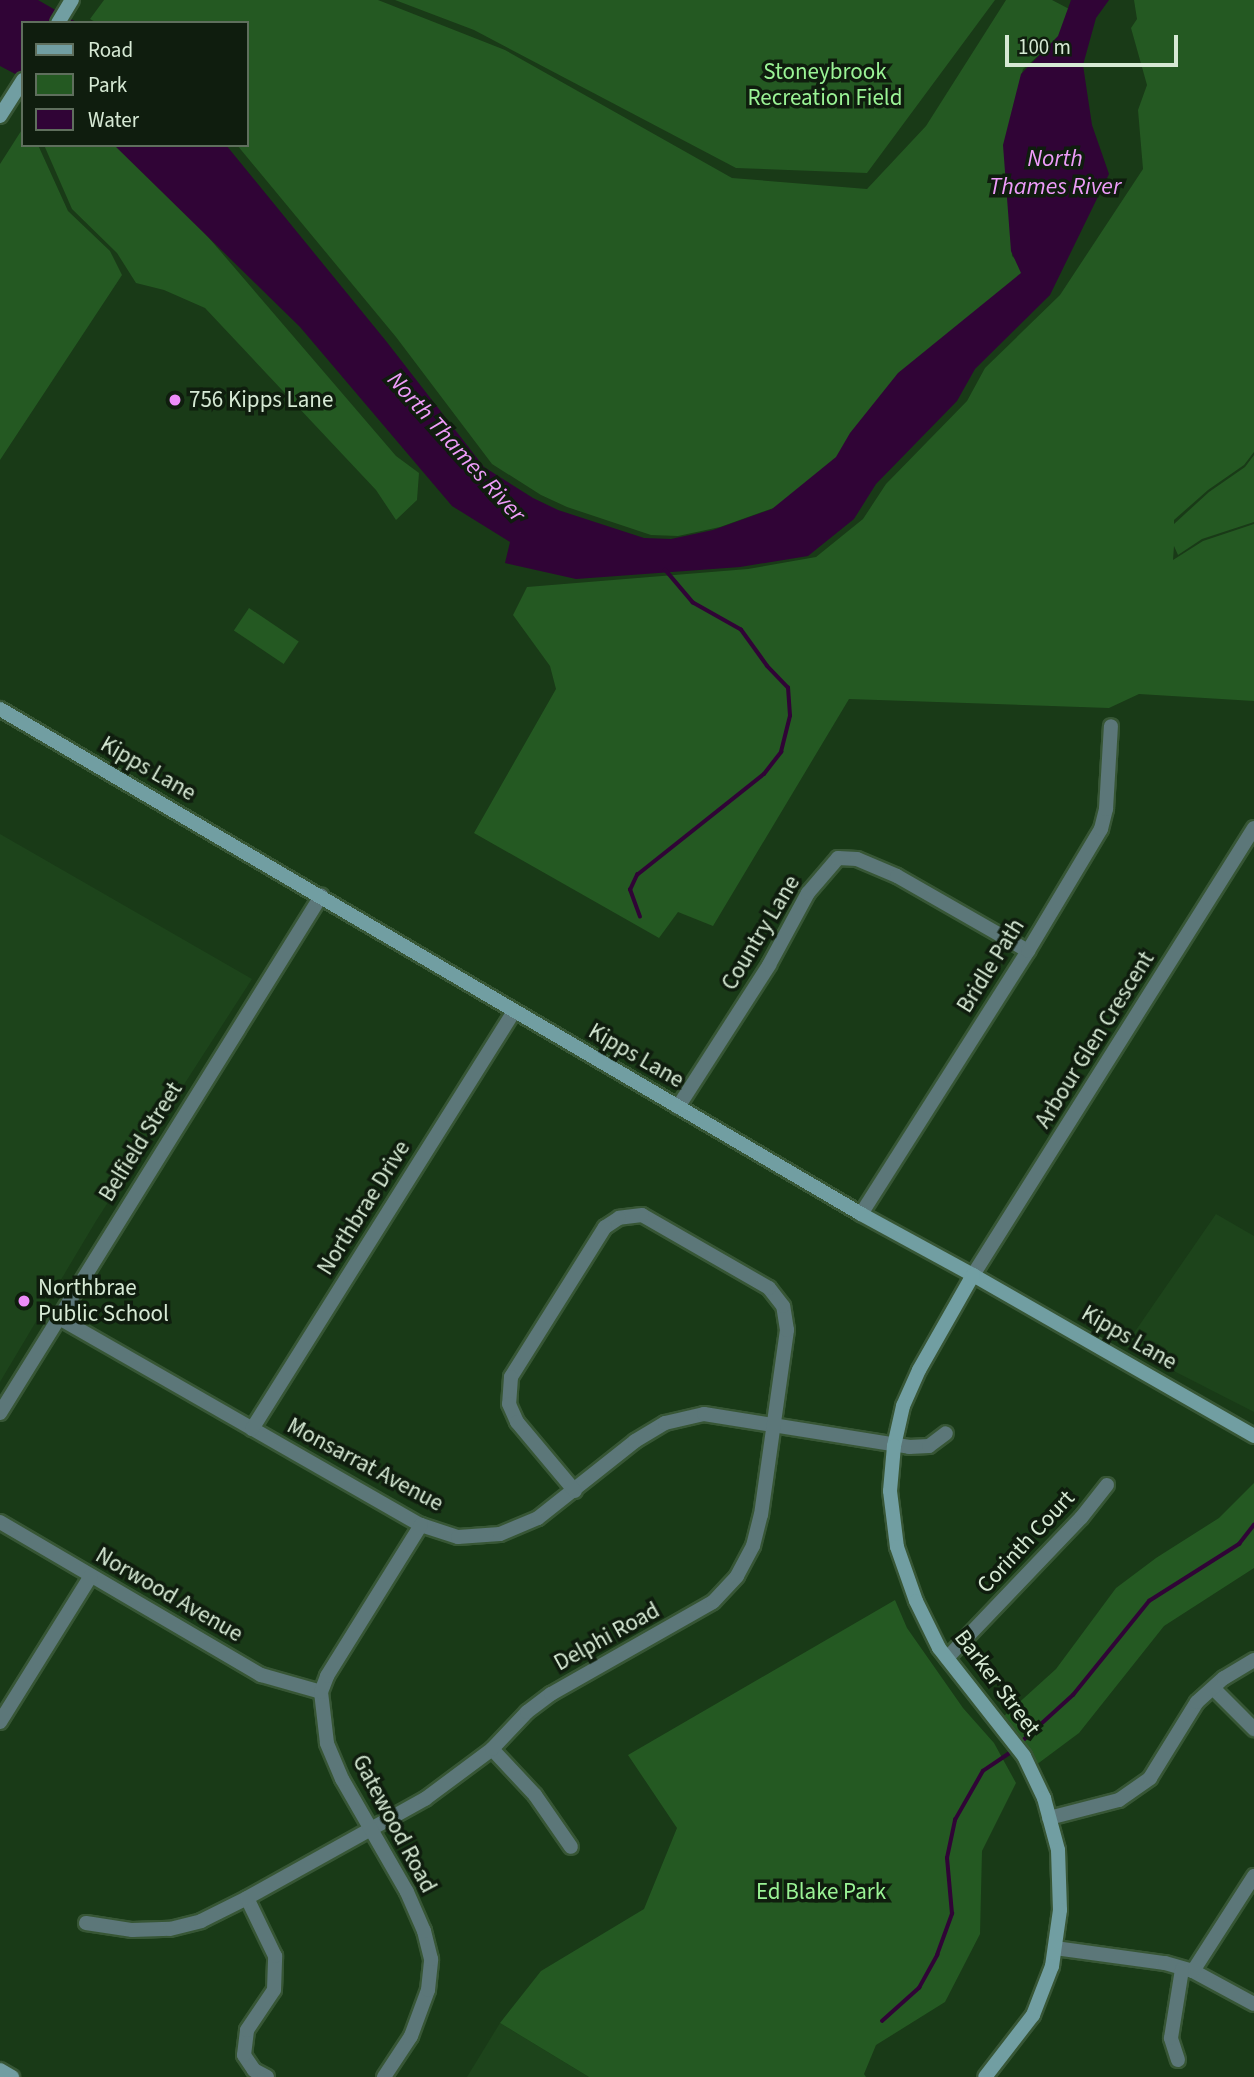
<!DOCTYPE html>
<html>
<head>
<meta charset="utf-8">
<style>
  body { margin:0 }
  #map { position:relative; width:1254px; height:2077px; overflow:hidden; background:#193a17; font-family:"Source Sans 3",sans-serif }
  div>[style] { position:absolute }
  .built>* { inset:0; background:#1d441b }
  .green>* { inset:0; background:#245922; transform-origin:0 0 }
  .water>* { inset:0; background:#300436 }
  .stream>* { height:3.5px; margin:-1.75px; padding:0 1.75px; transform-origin:1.75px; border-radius:1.75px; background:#300436 }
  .roads { filter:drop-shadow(2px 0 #375635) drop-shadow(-2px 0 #375635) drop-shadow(0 2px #375635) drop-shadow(0 -2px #375635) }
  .street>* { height:14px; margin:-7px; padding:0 7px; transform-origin:7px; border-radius:7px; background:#5c7779 }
  .secondary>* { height:14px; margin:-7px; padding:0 7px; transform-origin:7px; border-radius:7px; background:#719ea2 }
  .dots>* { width:19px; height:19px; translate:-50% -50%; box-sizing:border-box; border:4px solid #0f1d0e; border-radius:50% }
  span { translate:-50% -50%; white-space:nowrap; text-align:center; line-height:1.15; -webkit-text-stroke:7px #0f1d0e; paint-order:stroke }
  .park-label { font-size:23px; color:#9af395 }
  .poi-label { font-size:23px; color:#d6e9d4 }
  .left { translate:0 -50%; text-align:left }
  .street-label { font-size:23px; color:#d6e9d4 }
  .water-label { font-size:24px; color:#ee9cf9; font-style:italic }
  .legend { position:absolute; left:21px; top:21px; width:228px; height:126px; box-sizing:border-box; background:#0f1d0e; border:2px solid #5f6f5d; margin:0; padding:9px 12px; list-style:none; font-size:21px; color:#d6e9d4 }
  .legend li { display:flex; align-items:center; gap:14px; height:35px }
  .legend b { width:35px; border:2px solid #5f6f5d }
  .scale { position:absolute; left:1005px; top:35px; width:173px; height:32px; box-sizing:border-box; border:4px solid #d6e9d4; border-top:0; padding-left:9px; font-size:21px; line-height:24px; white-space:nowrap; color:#d6e9d4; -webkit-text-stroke:5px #0f1d0e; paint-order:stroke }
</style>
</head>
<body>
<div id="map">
  <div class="built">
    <i style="clip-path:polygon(0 834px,252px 979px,96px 1221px,0 1382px)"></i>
    <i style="clip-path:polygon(1216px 1214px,1254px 1236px,1254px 1412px,1125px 1346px)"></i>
    <i style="clip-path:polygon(500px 2023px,589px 2077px,467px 2077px)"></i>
  </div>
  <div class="green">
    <i style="clip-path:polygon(104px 0,378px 0,505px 50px,732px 178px,867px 189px,926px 126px,1006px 0,1052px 0,1073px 11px,1063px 34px,1023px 69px,1005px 142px,1012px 256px,1028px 271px,842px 455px,779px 506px,720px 527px,678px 536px,651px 535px,567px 507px,541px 495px,492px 464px,396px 337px,237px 145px,247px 145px,247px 23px,97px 23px,90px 19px)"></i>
    <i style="clip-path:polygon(395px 0,995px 0,867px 173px,736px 168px,474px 30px)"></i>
    <i style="clip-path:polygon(1134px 0,1254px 0,1254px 452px,1244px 465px,1208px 490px,1174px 520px,1174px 524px,1209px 492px,1245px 467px,1254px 455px,1254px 522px,1202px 539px,1178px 555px,1174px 546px,1173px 560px,1203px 541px,1254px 524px,1254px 701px,1139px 694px,1109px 708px,849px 699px,713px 926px,678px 912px,659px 938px,474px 833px,556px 689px,550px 666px,513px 615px,527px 587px,748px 569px,816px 557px,863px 519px,886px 484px,967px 401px,985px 368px,1060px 295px,1143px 169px,1138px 110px,1147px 85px,1131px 28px,1137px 19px)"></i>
    <i style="clip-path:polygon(23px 128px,23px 145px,38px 145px,68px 211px,110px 251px,122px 275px,0 460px,0 164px)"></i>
    <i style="clip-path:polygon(44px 145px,121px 145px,155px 175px,396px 456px,419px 473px,417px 500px,396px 520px,376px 490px,205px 308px,164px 290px,136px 283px,117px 253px,72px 209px)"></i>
    <i style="left:249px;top:608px;width:60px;height:27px;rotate:34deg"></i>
    <i style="clip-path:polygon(1254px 1483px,1254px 1568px,1164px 1626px,1079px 1733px,1036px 1765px,1004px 1716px,1056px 1669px,1116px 1588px,1156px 1558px,1219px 1518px)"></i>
    <i style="clip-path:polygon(895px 1600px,907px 1628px,963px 1708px,994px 1743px,1016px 1783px,982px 1851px,980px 1934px,945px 2002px,876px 2045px,864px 2074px,866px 2077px,589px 2077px,500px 2023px,541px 1971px,644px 1909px,677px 1828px,628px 1755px)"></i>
  </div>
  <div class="water">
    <i style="clip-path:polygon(0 0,38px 0,78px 23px,23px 23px,23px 78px,0 66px)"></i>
    <i style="clip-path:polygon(1071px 0,1109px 0,1096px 18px,1083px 65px,1092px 125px,1109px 174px,1050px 295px,975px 369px,957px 401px,876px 484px,854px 519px,808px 556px,740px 567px,576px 579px,505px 563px,510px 542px,452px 506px,300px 327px,114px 145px,226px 145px,386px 341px,484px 467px,533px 498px,558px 510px,644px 538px,671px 539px,713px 530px,772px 509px,836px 457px,850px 433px,898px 373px,1021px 273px,1011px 251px,1003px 145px,1021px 74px,1058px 36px)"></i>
  </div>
  <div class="stream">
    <i style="left:640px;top:917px;width:29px;rotate:-110deg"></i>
    <i style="left:630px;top:890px;width:17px;rotate:-65deg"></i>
    <i style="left:637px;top:875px;width:162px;rotate:-38.5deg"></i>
    <i style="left:764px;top:774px;width:28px;rotate:-52deg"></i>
    <i style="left:781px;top:752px;width:37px;rotate:-76deg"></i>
    <i style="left:790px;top:716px;width:28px;rotate:-94deg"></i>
    <i style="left:788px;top:688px;width:30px;rotate:-134deg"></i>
    <i style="left:767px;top:666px;width:44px;rotate:-125.8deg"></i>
    <i style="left:741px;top:630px;width:55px;rotate:-150.6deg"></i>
    <i style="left:693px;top:603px;width:43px;rotate:-130.3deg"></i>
    <i style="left:1019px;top:1744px;width:73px;rotate:-42.2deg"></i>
    <i style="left:1073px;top:1695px;width:121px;rotate:-51deg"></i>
    <i style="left:1149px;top:1601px;width:107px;rotate:-32.3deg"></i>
    <i style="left:1239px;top:1544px;width:24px;rotate:-52deg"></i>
    <i style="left:882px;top:2021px;width:50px;rotate:-41.7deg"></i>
    <i style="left:919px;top:1988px;width:38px;rotate:-61deg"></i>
    <i style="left:937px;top:1955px;width:44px;rotate:-69.9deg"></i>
    <i style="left:952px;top:1914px;width:56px;rotate:-95.1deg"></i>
    <i style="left:947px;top:1858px;width:39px;rotate:-78deg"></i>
    <i style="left:955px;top:1820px;width:56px;rotate:-60.3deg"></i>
    <i style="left:983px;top:1771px;width:37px;rotate:-34deg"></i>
  </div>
  <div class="roads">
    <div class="street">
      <i style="left:678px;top:1107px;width:169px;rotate:-57.3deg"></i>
      <i style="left:769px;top:965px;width:82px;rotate:-61.6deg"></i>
      <i style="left:808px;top:893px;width:46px;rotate:-49.4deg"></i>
      <i style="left:838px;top:858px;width:19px;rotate:3deg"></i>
      <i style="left:857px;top:859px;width:43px;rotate:23deg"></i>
      <i style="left:897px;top:876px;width:151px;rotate:29.8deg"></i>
      <i style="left:861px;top:1214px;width:312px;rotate:-57.6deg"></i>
      <i style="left:1028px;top:951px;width:142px;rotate:-59.1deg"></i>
      <i style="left:1101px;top:829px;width:21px;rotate:-76deg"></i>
      <i style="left:1106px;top:809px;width:83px;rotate:-86.6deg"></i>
      <i style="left:973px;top:1275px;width:528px;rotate:-57.85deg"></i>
      <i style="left:59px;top:1318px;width:417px;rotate:29.8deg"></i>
      <i style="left:421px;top:1525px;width:39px;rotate:18deg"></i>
      <i style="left:458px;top:1537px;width:42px;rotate:-4.1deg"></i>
      <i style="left:500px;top:1534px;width:41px;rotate:-22.8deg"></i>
      <i style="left:538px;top:1518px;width:124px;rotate:-38.4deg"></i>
      <i style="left:635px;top:1441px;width:35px;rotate:-31deg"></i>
      <i style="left:665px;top:1423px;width:40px;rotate:-13deg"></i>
      <i style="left:704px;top:1414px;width:208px;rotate:9.1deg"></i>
      <i style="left:909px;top:1447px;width:20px;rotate:-3deg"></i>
      <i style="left:929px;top:1446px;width:21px;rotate:-37deg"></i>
      <i style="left:0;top:1413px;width:609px;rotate:-58.16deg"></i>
      <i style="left:252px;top:1429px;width:492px;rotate:-57.9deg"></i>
      <i style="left:0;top:1522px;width:303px;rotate:30.4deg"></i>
      <i style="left:261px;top:1675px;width:62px;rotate:15.8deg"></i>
      <i style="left:947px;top:1658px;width:194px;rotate:-46.3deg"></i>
      <i style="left:1081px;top:1518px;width:42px;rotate:-51.8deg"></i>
      <i style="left:1214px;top:1689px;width:57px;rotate:45deg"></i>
      <i style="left:0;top:1722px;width:172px;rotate:-58.1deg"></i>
      <i style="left:492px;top:1749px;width:63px;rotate:46.9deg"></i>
      <i style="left:535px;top:1795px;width:63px;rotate:55.3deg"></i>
      <i style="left:1049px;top:1818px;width:72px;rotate:-14.4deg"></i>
      <i style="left:1119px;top:1800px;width:38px;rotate:-35deg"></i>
      <i style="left:1150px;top:1778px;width:89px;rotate:-58.3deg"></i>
      <i style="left:1197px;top:1702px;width:36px;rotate:-42deg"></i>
      <i style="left:1224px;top:1678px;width:35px;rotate:-31deg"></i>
      <i style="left:86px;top:1923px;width:47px;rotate:8.7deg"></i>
      <i style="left:132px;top:1930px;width:38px;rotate:-2deg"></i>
      <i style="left:170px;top:1929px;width:32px;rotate:-14deg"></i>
      <i style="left:201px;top:1921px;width:51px;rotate:-26.6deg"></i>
      <i style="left:1055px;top:1948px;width:111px;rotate:7.8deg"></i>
      <i style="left:1165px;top:1963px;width:29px;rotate:16deg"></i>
      <i style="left:1193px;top:1971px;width:69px;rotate:28.4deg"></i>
      <i style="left:1193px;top:1971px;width:113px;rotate:-57.3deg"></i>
      <i style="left:1178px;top:2060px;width:23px;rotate:-108deg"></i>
      <i style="left:1171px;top:2038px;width:70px;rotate:-80.9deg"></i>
      <i style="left:267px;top:2077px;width:15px;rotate:-152deg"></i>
      <i style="left:254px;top:2070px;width:18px;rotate:-124deg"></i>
      <i style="left:244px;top:2055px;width:25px;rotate:-83deg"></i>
      <i style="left:247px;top:2030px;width:48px;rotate:-56deg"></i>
      <i style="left:274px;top:1990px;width:34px;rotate:-88deg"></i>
      <i style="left:275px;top:1956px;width:64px;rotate:-115.8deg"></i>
      <i style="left:247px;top:1898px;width:204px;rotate:-29.1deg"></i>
      <i style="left:425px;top:1799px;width:84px;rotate:-36.7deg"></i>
      <i style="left:492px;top:1749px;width:51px;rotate:-46.6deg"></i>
      <i style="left:527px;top:1712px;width:30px;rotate:-37deg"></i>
      <i style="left:551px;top:1694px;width:186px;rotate:-29.6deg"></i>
      <i style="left:713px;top:1602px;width:35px;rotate:-47deg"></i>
      <i style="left:737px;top:1576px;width:34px;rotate:-62deg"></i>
      <i style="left:753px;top:1546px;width:32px;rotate:-76deg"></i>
      <i style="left:761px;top:1515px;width:187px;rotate:-82deg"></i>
      <i style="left:787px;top:1330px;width:24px;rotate:-99deg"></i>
      <i style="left:783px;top:1306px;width:23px;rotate:-128deg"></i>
      <i style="left:769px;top:1288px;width:146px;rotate:-150.1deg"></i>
      <i style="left:642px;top:1215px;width:23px;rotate:173deg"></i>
      <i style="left:619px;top:1218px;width:17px;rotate:147deg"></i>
      <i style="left:605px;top:1227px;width:177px;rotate:122.1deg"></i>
      <i style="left:511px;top:1377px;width:27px;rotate:94deg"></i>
      <i style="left:509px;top:1404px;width:20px;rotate:66deg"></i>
      <i style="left:517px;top:1422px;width:90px;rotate:50deg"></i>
      <i style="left:384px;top:2077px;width:49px;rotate:-56.6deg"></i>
      <i style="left:411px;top:2036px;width:49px;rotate:-69.7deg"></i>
      <i style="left:428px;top:1990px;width:31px;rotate:-84deg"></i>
      <i style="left:431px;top:1959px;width:29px;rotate:-104deg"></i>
      <i style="left:424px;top:1931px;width:43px;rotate:-113.6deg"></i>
      <i style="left:407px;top:1892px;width:130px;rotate:-119.9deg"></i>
      <i style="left:342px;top:1779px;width:39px;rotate:-113deg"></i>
      <i style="left:327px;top:1743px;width:51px;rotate:-96.7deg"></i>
      <i style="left:321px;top:1692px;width:17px;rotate:-69deg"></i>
      <i style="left:327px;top:1676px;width:178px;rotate:-58.1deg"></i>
    </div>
    <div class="secondary">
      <i style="left:58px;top:23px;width:27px;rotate:-59deg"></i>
      <i style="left:0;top:116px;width:43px;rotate:-57.4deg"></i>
      <i style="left:0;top:709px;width:998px;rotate:30.39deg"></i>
      <i style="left:861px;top:1214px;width:128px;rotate:28.6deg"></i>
      <i style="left:973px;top:1275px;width:324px;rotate:29.8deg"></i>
      <i style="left:973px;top:1275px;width:109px;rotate:119.6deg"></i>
      <i style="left:919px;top:1370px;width:39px;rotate:114deg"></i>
      <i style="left:903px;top:1406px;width:41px;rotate:102.7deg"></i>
      <i style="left:894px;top:1446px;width:45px;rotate:95.1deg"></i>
      <i style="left:890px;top:1491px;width:56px;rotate:82.9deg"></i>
      <i style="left:897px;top:1547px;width:57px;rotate:70.6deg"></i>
      <i style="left:916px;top:1601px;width:52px;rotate:63.9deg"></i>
      <i style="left:939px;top:1648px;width:137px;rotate:51.8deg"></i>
      <i style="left:1024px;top:1756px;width:47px;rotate:64.5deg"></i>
      <i style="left:1044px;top:1798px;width:54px;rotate:74.9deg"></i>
      <i style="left:1058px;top:1850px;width:60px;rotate:88.1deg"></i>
      <i style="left:1060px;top:1910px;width:57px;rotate:98.1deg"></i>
      <i style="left:1052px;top:1966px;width:53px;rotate:111.2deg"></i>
      <i style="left:1033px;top:2015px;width:78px;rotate:127.7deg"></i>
      <i style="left:0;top:2070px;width:14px;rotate:30deg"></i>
    </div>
  </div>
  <div class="dots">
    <i style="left:175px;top:400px;background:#ed8cf9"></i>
    <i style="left:24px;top:1301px;background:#ed8cf9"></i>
  </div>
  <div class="park-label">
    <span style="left:825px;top:85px">Stoneybrook<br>Recreation Field</span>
    <span style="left:821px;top:1892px">Ed Blake Park</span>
  </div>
  <div class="poi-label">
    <span class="left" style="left:189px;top:400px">756 Kipps Lane</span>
    <span class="left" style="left:38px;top:1301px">Northbrae<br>Public School</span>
  </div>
  <div class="street-label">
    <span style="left:148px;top:769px;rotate:30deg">Kipps Lane</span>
    <span style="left:761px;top:933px;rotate:-59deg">Country Lane</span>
    <span style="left:991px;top:966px;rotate:-58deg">Bridle Path</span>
    <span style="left:1095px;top:1040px;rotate:-58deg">Arbour Glen Crescent</span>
    <span style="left:636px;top:1056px;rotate:30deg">Kipps Lane</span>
    <span style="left:141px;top:1142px;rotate:-58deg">Belfield Street</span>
    <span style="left:364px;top:1208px;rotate:-58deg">Northbrae Drive</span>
    <span style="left:1129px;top:1338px;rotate:30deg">Kipps Lane</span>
    <span style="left:365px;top:1465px;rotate:28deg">Monsarrat Avenue</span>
    <span style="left:1026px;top:1542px;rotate:-47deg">Corinth Court</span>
    <span style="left:169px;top:1595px;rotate:30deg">Norwood Avenue</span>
    <span style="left:607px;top:1637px;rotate:-29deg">Delphi Road</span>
    <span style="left:997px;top:1683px;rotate:53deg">Barker Street</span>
    <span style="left:394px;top:1824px;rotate:62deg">Gatewood Road</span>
  </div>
  <div class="water-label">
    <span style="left:1055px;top:173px">North<br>Thames River</span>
    <span style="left:456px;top:447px;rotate:48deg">North Thames River</span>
  </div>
  <ul class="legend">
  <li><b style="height:9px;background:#719ea2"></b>Road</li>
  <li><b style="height:19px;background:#245922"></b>Park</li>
  <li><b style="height:19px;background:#300436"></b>Water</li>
  </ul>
  <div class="scale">100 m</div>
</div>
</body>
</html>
